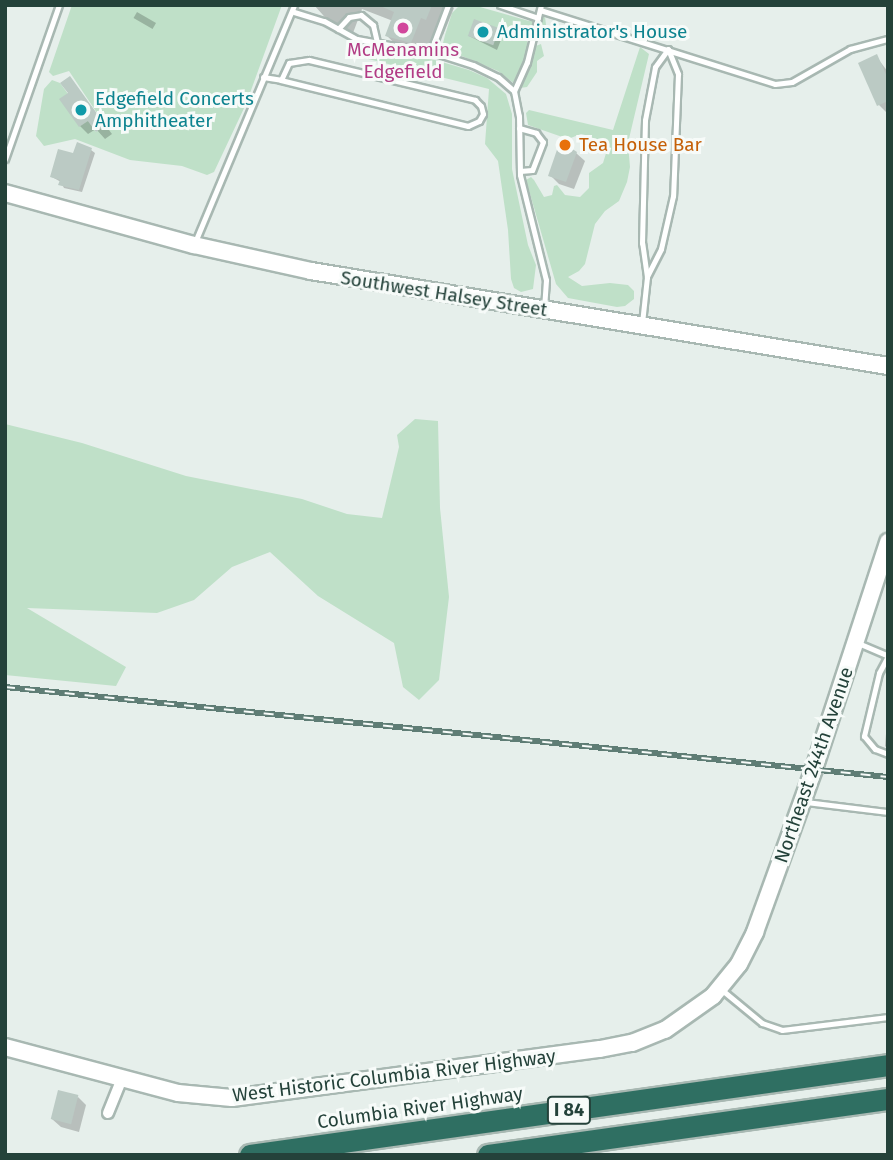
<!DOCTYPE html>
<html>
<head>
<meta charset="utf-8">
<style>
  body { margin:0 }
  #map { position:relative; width:893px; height:1160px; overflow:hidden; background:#e6efeb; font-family:"Fira Sans",sans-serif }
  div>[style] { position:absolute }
  .green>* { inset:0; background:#bfe0c8 }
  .shadow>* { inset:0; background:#0003; transform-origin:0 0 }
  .building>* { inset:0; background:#bbcac4; transform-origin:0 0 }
  .roads { filter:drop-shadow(2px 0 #a8b8b2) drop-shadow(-2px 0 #a8b8b2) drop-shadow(0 2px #a8b8b2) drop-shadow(0 -2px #a8b8b2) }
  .lane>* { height:5px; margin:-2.5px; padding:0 2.5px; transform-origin:2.5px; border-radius:2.5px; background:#fff }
  .street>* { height:10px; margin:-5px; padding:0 5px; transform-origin:5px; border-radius:5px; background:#fff }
  .secondary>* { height:16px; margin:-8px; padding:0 8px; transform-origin:8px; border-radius:8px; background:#fff }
  .highway>* { height:21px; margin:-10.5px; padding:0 10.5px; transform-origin:10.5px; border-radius:10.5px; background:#2f6f62 }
  .rail>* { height:6px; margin-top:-3px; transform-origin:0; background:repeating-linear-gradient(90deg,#f7fbf9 0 10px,#5f7d75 0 20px); box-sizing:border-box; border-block:2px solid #5f7d75 }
  .dots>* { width:19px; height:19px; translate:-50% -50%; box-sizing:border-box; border:4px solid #f7fbf9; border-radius:50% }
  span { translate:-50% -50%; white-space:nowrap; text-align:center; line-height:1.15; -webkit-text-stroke:6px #f7fbf9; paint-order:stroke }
  .shield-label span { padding:2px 5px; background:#f7fbf9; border:2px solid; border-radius:5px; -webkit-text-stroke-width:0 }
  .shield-label { font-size:18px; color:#24423a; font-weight:700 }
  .culture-label { font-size:19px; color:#0d838f }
  .left { translate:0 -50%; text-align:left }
  .hotel-label { font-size:19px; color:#b23c85 }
  .food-label { font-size:19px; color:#c56008 }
  .street-label { font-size:19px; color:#24423a }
  .frame { position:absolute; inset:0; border:7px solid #24423a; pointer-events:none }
</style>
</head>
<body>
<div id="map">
  <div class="green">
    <i style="clip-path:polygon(72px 5px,282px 5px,246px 104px,214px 172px,207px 175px,182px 166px,130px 160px,75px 139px,44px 146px,36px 136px,44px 89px,52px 80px,60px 83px,96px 132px,105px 125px,69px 71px,53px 76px,49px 72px)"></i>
    <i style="clip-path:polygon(460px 5px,473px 5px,529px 21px,545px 17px,547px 32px,533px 29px,527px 40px,528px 49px,541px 44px,544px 56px,537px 61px,537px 72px,527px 87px,520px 88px,498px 71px,447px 50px,443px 43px,445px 35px,452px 13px)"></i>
    <i style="clip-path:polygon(355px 47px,435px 60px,469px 70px,487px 78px,506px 94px,512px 114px,512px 169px,528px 245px,536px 265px,533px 289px,521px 292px,514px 288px,511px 279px,508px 230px,498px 161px,485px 144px,489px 89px,352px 55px)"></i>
    <i style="clip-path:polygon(640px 47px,649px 54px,628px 143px,630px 167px,627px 182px,619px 201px,605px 211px,595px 224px,585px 264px,579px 271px,568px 277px,582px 286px,610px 283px,628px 285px,634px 291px,634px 299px,625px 306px,617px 307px,568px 298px,556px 284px,526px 180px,531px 177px,534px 180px,544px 197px,552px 195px,554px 186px,557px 185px,565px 195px,580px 197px,589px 188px,589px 173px,603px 163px,607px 150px,605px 144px,589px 136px,581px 134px,568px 139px,528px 125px,526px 113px,529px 110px,613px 130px)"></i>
    <i style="clip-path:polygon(415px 419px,438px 421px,440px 508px,449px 597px,439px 680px,419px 700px,403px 687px,394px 643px,318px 596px,270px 552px,232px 567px,194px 600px,157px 613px,27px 608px,126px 667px,116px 686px,5px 675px,5px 424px,82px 443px,186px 476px,302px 499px,347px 514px,382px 518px,399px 447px,397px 435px)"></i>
  </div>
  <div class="shadow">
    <i style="clip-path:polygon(314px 5px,451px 5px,454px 8px,443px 35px,438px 33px,428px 59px,404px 52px,387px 36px,393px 21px,362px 9px,353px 33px,331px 24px)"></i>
    <i style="left:137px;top:12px;width:22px;height:7px;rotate:30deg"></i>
    <i style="clip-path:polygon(498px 29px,503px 35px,497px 50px,469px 36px)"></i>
    <i style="clip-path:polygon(876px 56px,888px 72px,887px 113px,879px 105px)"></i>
    <i style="clip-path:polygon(70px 78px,112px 134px,105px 139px,96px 129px,88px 134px,80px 126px)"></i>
    <i style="clip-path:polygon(91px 150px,95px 153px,82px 192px,64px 188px,61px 182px,52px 177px)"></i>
    <i style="clip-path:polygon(576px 153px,585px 161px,574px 189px,559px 184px,550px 175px)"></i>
    <i style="clip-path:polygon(888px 709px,888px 749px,885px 746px)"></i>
    <i style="clip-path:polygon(78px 1097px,86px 1105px,79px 1132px,61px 1127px,52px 1119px)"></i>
  </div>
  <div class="building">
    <i style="clip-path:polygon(378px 5px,432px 5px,426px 20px,421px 18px,411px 43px,385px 36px,394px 12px)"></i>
    <i style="left:474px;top:19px;width:27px;height:18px;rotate:20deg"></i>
    <i style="clip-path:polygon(877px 54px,888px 79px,888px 101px,877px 106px,858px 63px)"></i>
    <i style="clip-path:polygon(70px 76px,105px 125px,96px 132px,88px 121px,79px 127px,59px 99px,68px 93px,60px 83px)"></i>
    <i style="clip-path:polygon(560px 141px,577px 152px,566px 182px,548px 176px)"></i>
    <i style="clip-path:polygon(77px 142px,92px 148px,79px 190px,58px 185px,60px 180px,50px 177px,58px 149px,73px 153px)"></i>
    <i style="left:58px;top:1090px;width:21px;height:30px;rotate:14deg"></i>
  </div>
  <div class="roads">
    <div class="lane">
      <i style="left:500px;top:5px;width:40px;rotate:18.9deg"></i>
      <i style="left:541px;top:5px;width:59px;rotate:103.8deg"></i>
      <i style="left:527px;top:62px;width:32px;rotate:114deg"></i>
      <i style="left:514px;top:91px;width:25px;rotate:79deg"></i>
      <i style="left:519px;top:116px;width:59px;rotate:89deg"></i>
      <i style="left:520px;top:175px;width:108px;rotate:76.1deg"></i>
      <i style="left:546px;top:280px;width:27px;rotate:94deg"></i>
      <i style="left:540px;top:10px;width:246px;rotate:17.5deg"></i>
      <i style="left:775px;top:84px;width:17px;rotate:-7deg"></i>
      <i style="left:792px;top:82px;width:67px;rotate:-29.6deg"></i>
      <i style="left:850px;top:49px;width:39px;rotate:-15deg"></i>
      <i style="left:294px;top:12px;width:31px;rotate:17deg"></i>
      <i style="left:324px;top:21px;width:38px;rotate:29deg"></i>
      <i style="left:357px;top:39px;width:83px;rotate:10.4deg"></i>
      <i style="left:439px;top:54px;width:36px;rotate:18deg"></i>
      <i style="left:473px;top:65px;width:28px;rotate:26deg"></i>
      <i style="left:498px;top:77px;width:21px;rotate:41deg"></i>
      <i style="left:338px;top:29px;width:16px;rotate:-47deg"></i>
      <i style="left:349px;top:17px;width:12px;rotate:-9deg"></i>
      <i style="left:361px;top:15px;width:16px;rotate:40deg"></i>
      <i style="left:373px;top:25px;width:18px;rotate:77deg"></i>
      <i style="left:430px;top:53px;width:51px;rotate:-69.4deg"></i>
      <i style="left:263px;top:77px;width:18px;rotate:9deg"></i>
      <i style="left:281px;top:80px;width:19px;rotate:-65deg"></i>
      <i style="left:289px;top:63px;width:20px;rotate:-9deg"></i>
      <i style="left:309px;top:60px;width:171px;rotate:13.5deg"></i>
      <i style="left:475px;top:100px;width:8px;rotate:45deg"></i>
      <i style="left:481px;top:106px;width:8px;rotate:76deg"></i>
      <i style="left:483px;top:114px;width:8px;rotate:120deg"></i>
      <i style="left:479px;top:121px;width:12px;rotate:156deg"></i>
      <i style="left:468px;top:126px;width:193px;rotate:-166.2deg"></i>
      <i style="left:519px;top:128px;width:18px;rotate:16deg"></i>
      <i style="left:536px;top:133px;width:11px;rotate:52deg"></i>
      <i style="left:543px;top:142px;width:30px;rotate:111deg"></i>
      <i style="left:532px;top:170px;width:12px;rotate:175deg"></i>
      <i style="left:5px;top:159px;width:163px;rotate:-70.7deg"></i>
      <i style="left:195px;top:242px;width:257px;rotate:-67.3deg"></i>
      <i style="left:642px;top:323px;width:46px;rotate:-83.8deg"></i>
      <i style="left:647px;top:277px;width:34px;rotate:-98deg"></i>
      <i style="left:642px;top:243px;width:123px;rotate:-88.6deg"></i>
      <i style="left:645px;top:120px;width:54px;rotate:-79.3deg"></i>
      <i style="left:655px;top:67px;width:22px;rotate:-54deg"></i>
      <i style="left:668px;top:49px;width:27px;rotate:68deg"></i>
      <i style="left:678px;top:74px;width:122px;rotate:92.3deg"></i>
      <i style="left:673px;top:196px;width:54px;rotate:102.8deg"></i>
      <i style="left:661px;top:249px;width:31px;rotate:117deg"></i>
      <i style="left:858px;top:643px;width:33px;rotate:23deg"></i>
      <i style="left:888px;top:656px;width:19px;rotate:118deg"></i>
      <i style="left:879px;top:673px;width:65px;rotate:103.4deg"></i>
      <i style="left:864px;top:736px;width:17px;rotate:50deg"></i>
      <i style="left:875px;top:749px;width:14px;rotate:21deg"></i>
      <i style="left:806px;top:802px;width:83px;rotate:7deg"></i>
      <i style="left:722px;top:990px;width:52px;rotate:39.5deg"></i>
      <i style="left:762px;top:1023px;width:21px;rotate:19deg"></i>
      <i style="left:782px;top:1030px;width:107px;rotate:-7deg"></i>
    </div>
    <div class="street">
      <i style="left:108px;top:1113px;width:38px;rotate:-68deg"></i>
    </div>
    <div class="secondary">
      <i style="left:5px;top:193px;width:196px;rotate:15.4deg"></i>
      <i style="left:194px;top:245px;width:120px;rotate:12.5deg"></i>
      <i style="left:311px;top:271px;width:585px;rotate:9.35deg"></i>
      <i style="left:5px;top:1047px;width:179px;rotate:14.9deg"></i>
      <i style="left:178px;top:1093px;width:54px;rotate:5.3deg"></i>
      <i style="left:232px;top:1098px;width:371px;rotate:-7.6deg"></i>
      <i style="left:600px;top:1049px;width:33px;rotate:-11deg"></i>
      <i style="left:632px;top:1043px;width:35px;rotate:-22deg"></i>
      <i style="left:665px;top:1030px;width:59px;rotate:-35.3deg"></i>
      <i style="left:713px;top:996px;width:41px;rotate:-50.9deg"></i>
      <i style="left:739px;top:964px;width:36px;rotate:-63deg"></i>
      <i style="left:755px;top:932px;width:173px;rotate:-70.1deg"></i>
      <i style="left:814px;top:769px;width:239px;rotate:-71.9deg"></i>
    </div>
    <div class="highway">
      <i style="left:250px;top:1155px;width:644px;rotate:-8.03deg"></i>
      <i style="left:488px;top:1155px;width:404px;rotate:-8deg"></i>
    </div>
  </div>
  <div class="rail">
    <i style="left:5px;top:687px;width:888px;rotate:5.82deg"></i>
  </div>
  <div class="dots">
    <i style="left:403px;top:28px;background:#d1479c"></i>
    <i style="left:483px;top:32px;background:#0f9aa8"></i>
    <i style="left:81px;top:110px;background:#0f9aa8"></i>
    <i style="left:565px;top:145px;background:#e8710a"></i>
  </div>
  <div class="shield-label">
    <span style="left:569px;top:1110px">I 84</span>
  </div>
  <div class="culture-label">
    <span class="left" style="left:497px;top:32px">Administrator's House</span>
    <span class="left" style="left:95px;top:110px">Edgefield Concerts<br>Amphitheater</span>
  </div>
  <div class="hotel-label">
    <span style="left:403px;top:61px">McMenamins<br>Edgefield</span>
  </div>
  <div class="food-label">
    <span class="left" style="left:579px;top:145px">Tea House Bar</span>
  </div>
  <div class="street-label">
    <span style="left:444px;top:294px;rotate:9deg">Southwest Halsey Street</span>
    <span style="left:814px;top:765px;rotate:-71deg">Northeast 244th Avenue</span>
    <span style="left:394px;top:1076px;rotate:-7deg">West Historic Columbia River Highway</span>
    <span style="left:420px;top:1108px;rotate:-8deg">Columbia River Highway</span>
  </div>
  <div class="frame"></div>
</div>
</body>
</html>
